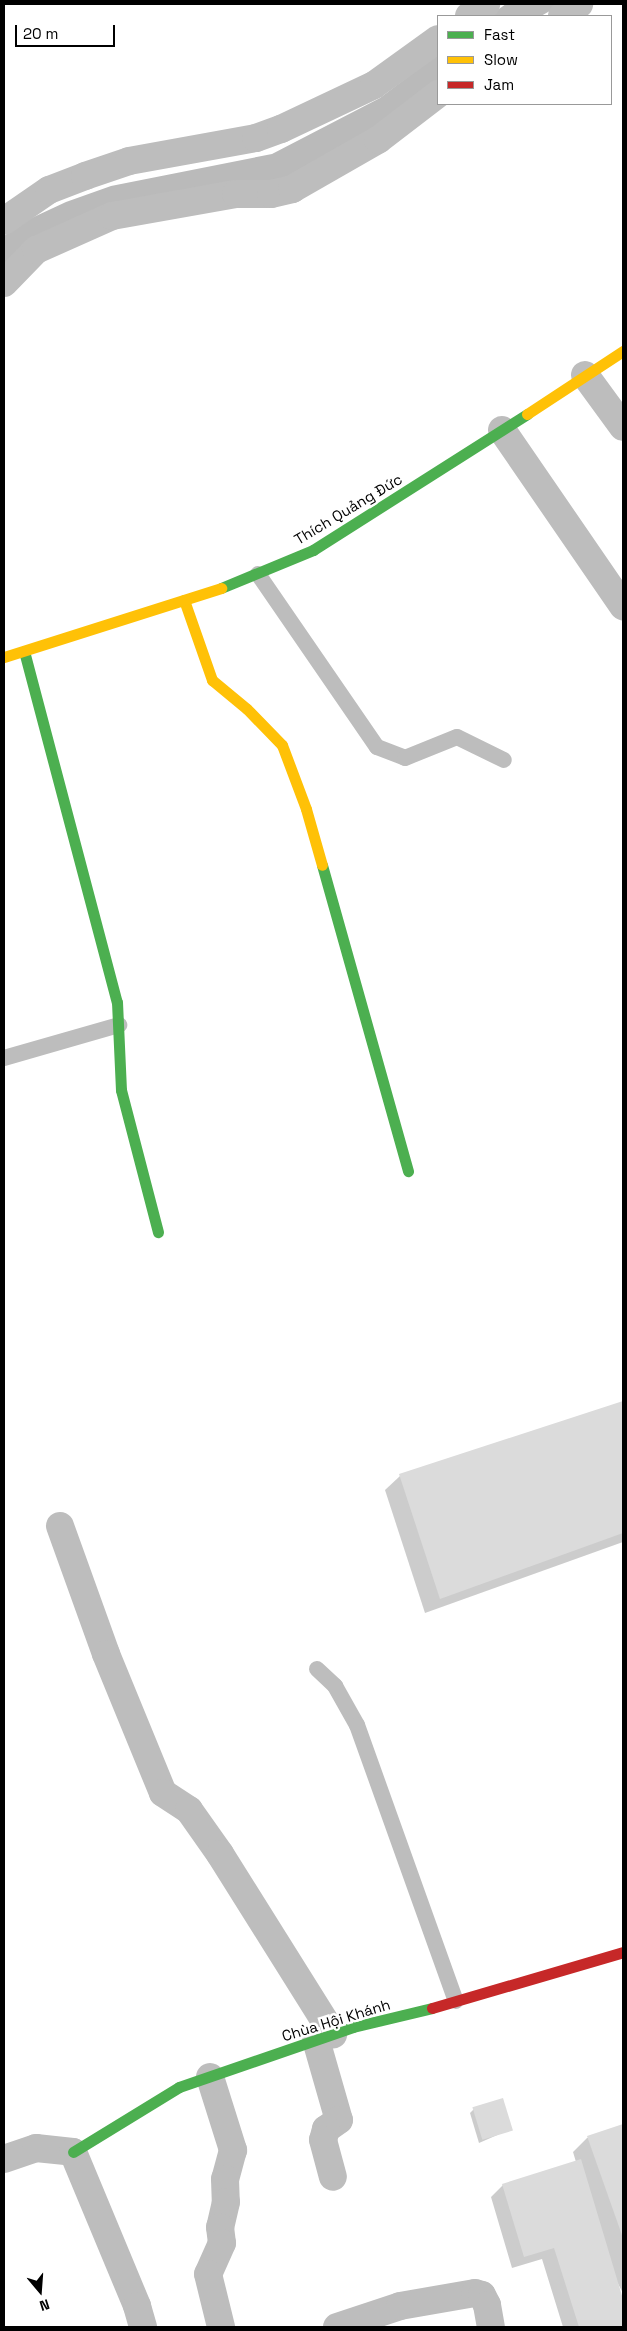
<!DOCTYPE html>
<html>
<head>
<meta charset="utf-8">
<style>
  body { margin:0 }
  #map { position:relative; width:627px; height:2331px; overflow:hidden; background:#fff; font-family:"Space Grotesk",sans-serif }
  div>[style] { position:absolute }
  .water>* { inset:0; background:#bababa }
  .shadow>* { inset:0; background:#0003 }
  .building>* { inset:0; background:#dbdbdb; transform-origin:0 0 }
  .lane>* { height:16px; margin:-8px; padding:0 8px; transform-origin:8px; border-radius:8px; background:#bdbdbd }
  .street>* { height:28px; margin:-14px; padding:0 14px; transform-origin:14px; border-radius:14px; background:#bdbdbd }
  .fast>* { height:11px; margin:-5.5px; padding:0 5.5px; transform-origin:5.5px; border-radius:5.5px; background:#4caf50 }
  .slow>* { height:11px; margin:-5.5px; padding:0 5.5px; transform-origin:5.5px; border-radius:5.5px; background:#ffc107 }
  .jam>* { height:11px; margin:-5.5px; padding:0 5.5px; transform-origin:5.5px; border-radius:5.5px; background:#c62828 }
  span { translate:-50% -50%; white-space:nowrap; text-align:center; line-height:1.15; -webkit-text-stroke:5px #fff; paint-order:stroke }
  .street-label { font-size:15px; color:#000 }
  .frame { position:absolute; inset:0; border:5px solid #000; pointer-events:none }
  .legend { position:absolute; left:437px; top:15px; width:175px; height:90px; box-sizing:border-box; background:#fff; border:1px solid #999; margin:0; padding:6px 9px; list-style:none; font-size:15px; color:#000 }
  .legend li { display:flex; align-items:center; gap:10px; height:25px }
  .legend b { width:25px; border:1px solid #999 }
  .north { position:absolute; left:15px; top:2266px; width:50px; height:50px; -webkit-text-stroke:4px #fff; paint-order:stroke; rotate:162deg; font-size:14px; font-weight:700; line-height:20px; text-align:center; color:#000 }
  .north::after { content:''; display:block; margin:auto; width:18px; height:22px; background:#000; clip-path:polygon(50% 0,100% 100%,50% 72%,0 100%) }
  .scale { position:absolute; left:15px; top:25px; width:100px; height:22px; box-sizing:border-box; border:2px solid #000; border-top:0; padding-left:6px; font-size:15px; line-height:18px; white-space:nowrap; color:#000; -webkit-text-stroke:4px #fff; paint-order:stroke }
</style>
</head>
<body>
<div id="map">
  <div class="water">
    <i style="clip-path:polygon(506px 4px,562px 4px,541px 16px,489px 16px)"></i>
    <i style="clip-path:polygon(438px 54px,438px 82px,392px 120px,297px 172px,280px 180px,116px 208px,4px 265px,4px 236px,23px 222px,66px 202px,111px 186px,272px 154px,380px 98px)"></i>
  </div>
  <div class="shadow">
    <i style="clip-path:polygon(623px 1402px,623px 1542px,425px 1613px,385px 1490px,400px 1476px)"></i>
    <i style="clip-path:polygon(474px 2109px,511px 2129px,479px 2143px,470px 2113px)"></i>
    <i style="clip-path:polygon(623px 2125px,623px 2293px,617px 2282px,623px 2303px,623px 2327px,563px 2327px,542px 2259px,512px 2268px,491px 2197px,503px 2185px,576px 2162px,573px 2152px,587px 2138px)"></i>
  </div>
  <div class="building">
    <i style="clip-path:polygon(623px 1401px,623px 1533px,440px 1599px,399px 1474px)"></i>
    <i style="left:503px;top:2098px;width:34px;height:32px;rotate:73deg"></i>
    <i style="clip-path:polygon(623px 2124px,623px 2238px,587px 2136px)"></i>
    <i style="clip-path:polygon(581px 2159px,623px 2299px,623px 2327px,579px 2327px,554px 2248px,524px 2257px,502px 2184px)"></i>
  </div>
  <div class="lane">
    <i style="left:258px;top:574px;width:210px;rotate:55.5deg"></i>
    <i style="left:377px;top:747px;width:30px;rotate:21deg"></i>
    <i style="left:405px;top:758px;width:56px;rotate:-22deg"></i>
    <i style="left:457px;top:737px;width:52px;rotate:26.1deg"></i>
    <i style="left:4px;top:1058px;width:120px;rotate:-16deg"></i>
    <i style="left:317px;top:1669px;width:25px;rotate:43deg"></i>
    <i style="left:335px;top:1686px;width:45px;rotate:60.6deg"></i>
    <i style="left:357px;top:1725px;width:293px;rotate:70.3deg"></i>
  </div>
  <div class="street">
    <i style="left:469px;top:16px;width:21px;rotate:-35deg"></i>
    <i style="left:562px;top:16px;width:21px;rotate:-35deg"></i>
    <i style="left:4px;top:221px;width:55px;rotate:-34.6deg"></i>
    <i style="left:49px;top:190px;width:39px;rotate:-21deg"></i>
    <i style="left:85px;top:176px;width:46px;rotate:-18.8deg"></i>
    <i style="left:129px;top:161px;width:129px;rotate:-10.3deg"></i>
    <i style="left:256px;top:138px;width:27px;rotate:-20deg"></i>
    <i style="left:281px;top:129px;width:103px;rotate:-25.3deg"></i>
    <i style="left:374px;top:85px;width:79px;rotate:-35.7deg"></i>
    <i style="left:4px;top:283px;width:46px;rotate:-45.9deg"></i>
    <i style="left:36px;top:250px;width:83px;rotate:-24.1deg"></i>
    <i style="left:112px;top:216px;width:126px;rotate:-10.1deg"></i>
    <i style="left:236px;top:194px;width:35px"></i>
    <i style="left:271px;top:194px;width:22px;rotate:-13deg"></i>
    <i style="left:292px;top:189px;width:99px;rotate:-29.7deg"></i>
    <i style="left:378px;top:140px;width:76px;rotate:-37.5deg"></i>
    <i style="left:585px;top:375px;width:64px;rotate:53.8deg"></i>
    <i style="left:502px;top:430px;width:214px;rotate:55.5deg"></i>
    <i style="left:60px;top:1526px;width:136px;rotate:70.2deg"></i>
    <i style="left:106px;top:1654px;width:150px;rotate:67.7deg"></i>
    <i style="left:163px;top:1793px;width:31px;rotate:33deg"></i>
    <i style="left:189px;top:1810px;width:54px;rotate:54.8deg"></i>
    <i style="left:220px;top:1854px;width:213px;rotate:57.9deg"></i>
    <i style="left:316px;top:2040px;width:83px;rotate:74deg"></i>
    <i style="left:339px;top:2120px;width:16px;rotate:145deg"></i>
    <i style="left:326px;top:2129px;width:11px;rotate:105deg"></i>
    <i style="left:323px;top:2140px;width:38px;rotate:75deg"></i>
    <i style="left:210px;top:2077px;width:77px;rotate:72.5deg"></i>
    <i style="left:233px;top:2150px;width:30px;rotate:105deg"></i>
    <i style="left:225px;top:2179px;width:23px;rotate:88deg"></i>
    <i style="left:226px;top:2202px;width:26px;rotate:103deg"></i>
    <i style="left:220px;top:2227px;width:16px;rotate:83deg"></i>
    <i style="left:222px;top:2243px;width:34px;rotate:114deg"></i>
    <i style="left:208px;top:2274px;width:55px;rotate:76.2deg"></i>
    <i style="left:4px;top:2159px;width:34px;rotate:-19deg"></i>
    <i style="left:36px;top:2148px;width:37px;rotate:6deg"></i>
    <i style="left:73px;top:2152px;width:167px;rotate:67.4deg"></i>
    <i style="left:137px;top:2306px;width:22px;rotate:74deg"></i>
    <i style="left:337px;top:2327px;width:66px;rotate:-18.4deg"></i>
    <i style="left:400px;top:2306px;width:76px;rotate:-9.8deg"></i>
    <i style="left:475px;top:2293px;width:7px;rotate:16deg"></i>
    <i style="left:482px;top:2295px;width:11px;rotate:63deg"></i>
    <i style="left:487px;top:2305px;width:22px;rotate:80deg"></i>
  </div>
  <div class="fast">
    <i style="left:221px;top:588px;width:100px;rotate:-22.4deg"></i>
    <i style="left:313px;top:550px;width:254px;rotate:-32.4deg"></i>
    <i style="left:24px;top:651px;width:363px;rotate:75.2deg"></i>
    <i style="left:117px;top:1002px;width:88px;rotate:87.4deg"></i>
    <i style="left:121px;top:1090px;width:147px;rotate:75.4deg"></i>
    <i style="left:322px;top:865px;width:318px;rotate:74.3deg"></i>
    <i style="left:73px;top:2152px;width:124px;rotate:-31.5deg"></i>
    <i style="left:179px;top:2087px;width:184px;rotate:-19deg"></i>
    <i style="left:353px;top:2027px;width:81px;rotate:-13.5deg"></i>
  </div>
  <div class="slow">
    <i style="left:527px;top:414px;width:115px;rotate:-33.3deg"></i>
    <i style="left:184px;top:600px;width:85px;rotate:70.7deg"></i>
    <i style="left:212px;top:680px;width:45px;rotate:39.6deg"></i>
    <i style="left:247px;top:709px;width:50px;rotate:45.8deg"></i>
    <i style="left:282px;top:745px;width:68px;rotate:69.4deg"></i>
    <i style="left:306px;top:809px;width:58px;rotate:74.1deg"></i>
    <i style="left:4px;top:657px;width:228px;rotate:-17.6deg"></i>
  </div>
  <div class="jam">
    <i style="left:432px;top:2008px;width:199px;rotate:-16.3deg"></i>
  </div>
  <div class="street-label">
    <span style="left:348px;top:509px;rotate:-31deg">Thích Quảng Đức</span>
    <span style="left:336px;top:2020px;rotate:-17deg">Chùa Hội Khánh</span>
  </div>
  <div class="frame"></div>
  <ul class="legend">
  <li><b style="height:6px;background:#4caf50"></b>Fast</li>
  <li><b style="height:6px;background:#ffc107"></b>Slow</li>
  <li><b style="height:6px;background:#c62828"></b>Jam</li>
  </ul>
  <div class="north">N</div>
  <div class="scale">20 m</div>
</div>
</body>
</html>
